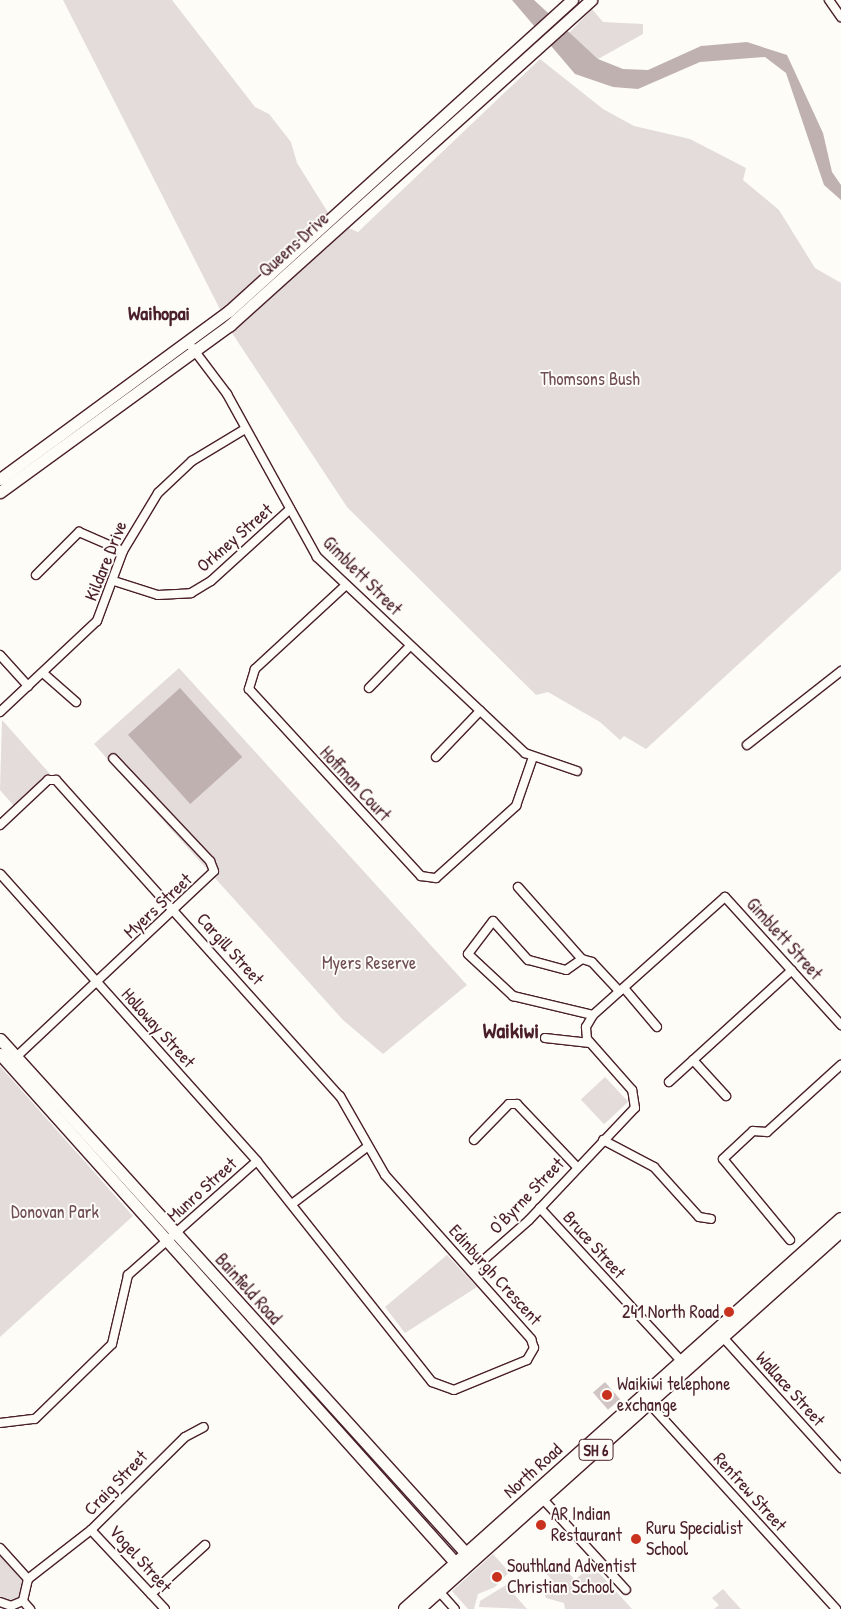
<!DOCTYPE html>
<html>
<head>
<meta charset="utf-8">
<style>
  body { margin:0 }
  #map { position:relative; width:841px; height:1609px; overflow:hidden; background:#fdfcf7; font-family:"Patrick Hand",sans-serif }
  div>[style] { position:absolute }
  .green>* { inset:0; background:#e3dcda; transform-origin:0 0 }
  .water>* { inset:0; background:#c0b1b1; transform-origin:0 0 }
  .building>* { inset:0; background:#d0c5c4; transform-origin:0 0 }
  .roads { filter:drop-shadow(1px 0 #4a1f2b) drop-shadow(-1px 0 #4a1f2b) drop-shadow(0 1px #4a1f2b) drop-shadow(0 -1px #4a1f2b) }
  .street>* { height:8px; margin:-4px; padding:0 4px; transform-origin:4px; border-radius:4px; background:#fdfcf7 }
  .secondary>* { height:11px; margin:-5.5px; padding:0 5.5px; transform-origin:5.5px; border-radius:5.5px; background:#fdfcf7 }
  .primary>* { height:12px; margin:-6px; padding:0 6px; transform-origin:6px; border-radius:6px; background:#fdfcf7 }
  .dots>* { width:14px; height:14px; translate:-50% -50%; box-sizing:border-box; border:2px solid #fdfcf7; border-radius:50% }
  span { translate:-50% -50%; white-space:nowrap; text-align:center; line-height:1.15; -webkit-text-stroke:4px #fdfcf7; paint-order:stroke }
  .shield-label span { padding:1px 4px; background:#fdfcf7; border:1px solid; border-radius:4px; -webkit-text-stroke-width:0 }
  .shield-label { font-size:16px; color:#4a1f2b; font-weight:700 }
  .street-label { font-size:18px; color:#4a1f2b }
  .park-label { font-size:18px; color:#704e57 }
  .poi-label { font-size:18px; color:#4a1f2b }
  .right { translate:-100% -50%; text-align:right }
  .left { translate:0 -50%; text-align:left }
  .quarter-label { font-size:20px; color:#4a1f2b; font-weight:700 }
  .district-label { font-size:22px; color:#4a1f2b; font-weight:700 }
</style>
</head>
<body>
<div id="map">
  <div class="green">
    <i style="clip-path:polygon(63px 0,172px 0,255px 107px,269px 114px,291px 142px,297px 163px,334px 222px,358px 232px,540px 59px,603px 109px,634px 126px,690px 139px,746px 168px,743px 180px,779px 210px,815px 268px,841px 283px,841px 570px,646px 749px,624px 736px,620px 740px,600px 722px,548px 692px,536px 695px,347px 507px,232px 333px)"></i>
    <i style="clip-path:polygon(592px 9px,603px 22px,643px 24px,643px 34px,598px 59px,569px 33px)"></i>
    <i style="clip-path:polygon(179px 668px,467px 985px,383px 1054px,343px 1020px,94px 744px)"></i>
    <i style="clip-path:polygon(2px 720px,50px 774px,14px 806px,0 790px)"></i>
    <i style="clip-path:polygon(0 1066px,133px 1216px,0 1337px)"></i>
    <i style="left:605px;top:1077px;width:34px;height:33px;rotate:47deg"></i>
    <i style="clip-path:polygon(447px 1255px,477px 1287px,405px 1333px,385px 1307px)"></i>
    <i style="clip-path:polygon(0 1554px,24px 1583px,22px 1599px,14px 1602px,0 1598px)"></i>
    <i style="clip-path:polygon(493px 1554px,509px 1572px,495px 1587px,478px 1594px,474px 1609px,468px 1609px,452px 1591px)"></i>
    <i style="clip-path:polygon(559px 1562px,575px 1580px,592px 1565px,632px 1609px,565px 1609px,564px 1603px,546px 1598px,543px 1589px,552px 1580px,546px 1573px)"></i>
    <i style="clip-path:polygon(506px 1585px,527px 1609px,479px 1607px,480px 1601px)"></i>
    <i style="clip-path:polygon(723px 1589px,729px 1596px,741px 1609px,714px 1609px,719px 1605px,712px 1598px)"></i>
  </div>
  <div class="water">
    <i style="clip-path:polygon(512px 0,534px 0,598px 59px,623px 69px,648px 70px,701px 46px,747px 42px,787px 55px,823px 133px,832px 172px,841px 185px,841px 200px,824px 185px,786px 73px,765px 57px,700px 62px,638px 89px,613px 87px,575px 74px)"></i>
    <i style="left:180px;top:688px;width:93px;height:70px;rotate:48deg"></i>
  </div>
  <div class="building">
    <i style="left:605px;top:1382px;width:23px;height:16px;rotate:49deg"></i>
  </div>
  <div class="roads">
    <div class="street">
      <i style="left:829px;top:0;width:21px;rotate:55deg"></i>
      <i style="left:188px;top:342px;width:65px;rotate:53.1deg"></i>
      <i style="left:227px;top:394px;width:186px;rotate:61.1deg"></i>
      <i style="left:317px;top:557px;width:286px;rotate:43.3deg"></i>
      <i style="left:525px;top:753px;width:55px;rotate:19.1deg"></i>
      <i style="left:36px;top:575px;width:61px;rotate:-45deg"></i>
      <i style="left:79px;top:532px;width:48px;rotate:23.4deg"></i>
      <i style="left:114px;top:581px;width:46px;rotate:17.7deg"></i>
      <i style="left:158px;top:595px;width:33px;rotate:-3deg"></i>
      <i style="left:191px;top:593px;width:23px;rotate:-31deg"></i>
      <i style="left:211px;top:581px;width:107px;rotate:-42.3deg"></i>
      <i style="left:346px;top:585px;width:124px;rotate:137.3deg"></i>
      <i style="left:255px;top:669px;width:21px;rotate:107deg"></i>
      <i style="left:249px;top:689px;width:254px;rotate:47.4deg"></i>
      <i style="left:421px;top:876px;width:15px;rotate:8deg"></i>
      <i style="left:436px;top:878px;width:108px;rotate:-42deg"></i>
      <i style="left:516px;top:806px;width:52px;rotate:-70.9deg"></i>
      <i style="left:0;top:655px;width:42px;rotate:47.9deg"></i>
      <i style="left:43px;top:673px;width:44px;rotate:41.3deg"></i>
      <i style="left:369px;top:688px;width:59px;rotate:-45.7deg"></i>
      <i style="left:0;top:712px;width:133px;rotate:-43.2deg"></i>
      <i style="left:97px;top:621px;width:75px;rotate:-69.6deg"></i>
      <i style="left:123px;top:551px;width:68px;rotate:-58.9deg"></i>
      <i style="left:158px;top:493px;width:47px;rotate:-43.3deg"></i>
      <i style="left:192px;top:461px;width:62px;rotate:-31.1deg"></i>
      <i style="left:747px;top:745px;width:120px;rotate:-38.2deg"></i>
      <i style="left:436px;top:757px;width:64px;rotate:-46.3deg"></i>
      <i style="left:0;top:825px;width:66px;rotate:-43.2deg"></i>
      <i style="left:48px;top:780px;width:8px"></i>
      <i style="left:56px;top:780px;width:425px;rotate:48.1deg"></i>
      <i style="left:340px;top:1096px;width:91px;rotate:60.3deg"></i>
      <i style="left:385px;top:1175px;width:220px;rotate:48.3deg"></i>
      <i style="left:531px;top:1339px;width:9px;rotate:72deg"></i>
      <i style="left:534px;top:1348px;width:14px;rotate:120deg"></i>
      <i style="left:527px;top:1360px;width:79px;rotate:157.7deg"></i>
      <i style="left:454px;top:1390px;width:23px;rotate:-160deg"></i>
      <i style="left:432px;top:1382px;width:282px;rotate:-128.4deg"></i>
      <i style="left:257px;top:1161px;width:385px;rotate:-131.8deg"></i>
      <i style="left:518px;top:887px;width:96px;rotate:48.4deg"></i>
      <i style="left:582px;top:959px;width:10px;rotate:17deg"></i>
      <i style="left:592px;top:962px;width:40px;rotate:47deg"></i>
      <i style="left:582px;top:959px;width:19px;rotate:145deg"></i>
      <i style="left:566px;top:970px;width:39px;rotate:-165deg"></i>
      <i style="left:528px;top:960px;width:52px;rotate:-131.9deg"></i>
      <i style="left:493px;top:921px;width:41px;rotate:127.1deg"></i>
      <i style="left:468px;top:954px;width:62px;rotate:43deg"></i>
      <i style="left:513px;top:996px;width:82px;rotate:13.4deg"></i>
      <i style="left:624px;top:988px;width:51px;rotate:49.8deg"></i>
      <i style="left:545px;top:1038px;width:45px;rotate:6.3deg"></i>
      <i style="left:14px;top:1059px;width:274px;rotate:-43.2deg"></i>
      <i style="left:214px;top:871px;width:11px;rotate:-112deg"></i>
      <i style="left:210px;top:861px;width:141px;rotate:-133.3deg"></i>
      <i style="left:693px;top:1060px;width:49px;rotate:47.5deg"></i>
      <i style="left:669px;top:1082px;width:166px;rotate:-42.3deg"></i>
      <i style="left:474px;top:1140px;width:50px;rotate:-45.8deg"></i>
      <i style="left:509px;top:1104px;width:8px"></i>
      <i style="left:517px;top:1104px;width:87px;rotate:46.4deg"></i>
      <i style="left:603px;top:1140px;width:58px;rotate:27.9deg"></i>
      <i style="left:654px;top:1167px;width:67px;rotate:48deg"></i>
      <i style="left:699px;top:1217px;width:12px;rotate:9deg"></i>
      <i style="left:292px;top:1204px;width:94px;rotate:-37.2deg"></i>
      <i style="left:540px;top:1208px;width:211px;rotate:47.3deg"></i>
      <i style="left:790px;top:1240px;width:105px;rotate:-129.6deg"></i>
      <i style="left:723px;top:1159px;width:41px;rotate:-43deg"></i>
      <i style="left:753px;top:1131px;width:14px;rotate:4deg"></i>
      <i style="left:767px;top:1132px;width:100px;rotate:-42.2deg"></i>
      <i style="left:471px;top:1271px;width:77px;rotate:-41.3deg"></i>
      <i style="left:529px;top:1220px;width:154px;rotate:-46.6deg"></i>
      <i style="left:635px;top:1108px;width:18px;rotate:-99deg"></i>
      <i style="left:632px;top:1090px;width:68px;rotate:-131.4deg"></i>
      <i style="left:587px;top:1039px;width:12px;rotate:-95deg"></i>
      <i style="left:586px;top:1027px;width:14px;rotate:-60deg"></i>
      <i style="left:593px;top:1015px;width:177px;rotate:-41.8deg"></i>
      <i style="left:725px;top:897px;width:173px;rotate:47.8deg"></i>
      <i style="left:720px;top:1334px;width:181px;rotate:47.9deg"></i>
      <i style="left:647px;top:1401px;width:281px;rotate:47.7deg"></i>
      <i style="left:0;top:1423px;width:35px;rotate:-7deg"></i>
      <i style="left:35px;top:1419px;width:107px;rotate:-44.2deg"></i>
      <i style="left:112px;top:1344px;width:71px;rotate:-76.9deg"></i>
      <i style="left:128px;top:1275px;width:172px;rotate:-41.5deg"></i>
      <i style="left:540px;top:1496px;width:127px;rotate:47.5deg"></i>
      <i style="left:91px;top:1530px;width:108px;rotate:46.9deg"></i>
      <i style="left:0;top:1548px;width:42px;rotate:47.9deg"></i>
      <i style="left:28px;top:1579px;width:23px;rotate:103deg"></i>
      <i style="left:23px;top:1601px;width:11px;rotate:49deg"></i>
      <i style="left:28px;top:1579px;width:80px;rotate:-37.9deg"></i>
      <i style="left:91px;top:1530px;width:132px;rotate:-44.7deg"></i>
      <i style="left:185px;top:1437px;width:21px;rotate:-28deg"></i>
      <i style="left:436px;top:1588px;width:28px;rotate:48deg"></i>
      <i style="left:151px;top:1594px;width:73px;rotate:-42.2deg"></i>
      <i style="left:0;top:1602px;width:12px;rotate:20deg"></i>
      <i style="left:11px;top:1606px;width:13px;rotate:-23deg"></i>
    </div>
    <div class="secondary">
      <i style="left:0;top:479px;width:284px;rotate:-36.3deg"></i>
      <i style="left:229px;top:311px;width:463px;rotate:-42.2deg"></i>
      <i style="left:0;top:492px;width:284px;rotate:-36deg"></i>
      <i style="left:230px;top:325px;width:486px;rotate:-42deg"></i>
      <i style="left:0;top:1039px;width:703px;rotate:47.82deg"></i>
      <i style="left:0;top:1054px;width:691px;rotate:48.17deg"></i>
    </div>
    <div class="primary">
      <i style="left:405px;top:1609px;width:585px;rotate:-41.81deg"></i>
      <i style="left:419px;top:1609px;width:567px;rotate:-41.85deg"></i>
    </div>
  </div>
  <div class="dots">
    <i style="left:729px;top:1312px;background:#c8321e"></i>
    <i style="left:607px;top:1395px;background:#c8321e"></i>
    <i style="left:541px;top:1525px;background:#c8321e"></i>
    <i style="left:636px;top:1539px;background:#c8321e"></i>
    <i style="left:497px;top:1577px;background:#c8321e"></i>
  </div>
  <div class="shield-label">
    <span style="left:596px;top:1450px">SH 6</span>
  </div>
  <div class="street-label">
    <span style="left:294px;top:245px;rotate:-42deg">Queens Drive</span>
    <span style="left:235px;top:538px;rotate:-41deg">Orkney Street</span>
    <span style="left:106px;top:561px;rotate:-68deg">Kildare Drive</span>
    <span style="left:362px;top:576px;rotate:45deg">Gimblett Street</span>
    <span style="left:355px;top:784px;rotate:47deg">Hoffman Court</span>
    <span style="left:158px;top:906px;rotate:-43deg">Myers Street</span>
    <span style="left:784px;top:939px;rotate:48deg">Gimblett Street</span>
    <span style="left:230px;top:949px;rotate:48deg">Cargill Street</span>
    <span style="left:158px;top:1028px;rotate:48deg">Holloway Street</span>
    <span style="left:202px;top:1190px;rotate:-42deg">Munro Street</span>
    <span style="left:527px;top:1196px;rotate:-46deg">O'Byrne Street</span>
    <span style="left:594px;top:1245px;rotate:48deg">Bruce Street</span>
    <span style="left:495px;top:1275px;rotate:48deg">Edinburgh Crescent</span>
    <span style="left:248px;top:1289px;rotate:48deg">Bainfield Road</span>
    <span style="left:790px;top:1389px;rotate:48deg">Wallace Street</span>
    <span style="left:533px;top:1471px;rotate:-42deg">North Road</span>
    <span style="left:116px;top:1483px;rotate:-46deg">Craig Street</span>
    <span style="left:750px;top:1492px;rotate:48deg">Renfrew Street</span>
    <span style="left:140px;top:1559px;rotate:48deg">Vogel Street</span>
  </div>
  <div class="park-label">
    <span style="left:590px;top:379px">Thomsons Bush</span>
    <span style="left:369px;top:963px">Myers Reserve</span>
    <span style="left:55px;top:1212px">Donovan Park</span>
  </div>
  <div class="poi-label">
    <span class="right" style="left:719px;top:1312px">241 North Road</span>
    <span class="left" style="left:617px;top:1395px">Waikiwi telephone<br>exchange</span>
    <span class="left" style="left:551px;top:1525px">AR Indian<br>Restaurant</span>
    <span class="left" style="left:646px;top:1539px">Ruru Specialist<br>School</span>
    <span class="left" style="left:507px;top:1577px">Southland Adventist<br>Christian School</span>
  </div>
  <div class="quarter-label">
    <span style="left:159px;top:312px">Waihopai</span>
  </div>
  <div class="district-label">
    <span style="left:511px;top:1031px">Waikiwi</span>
  </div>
</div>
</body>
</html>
